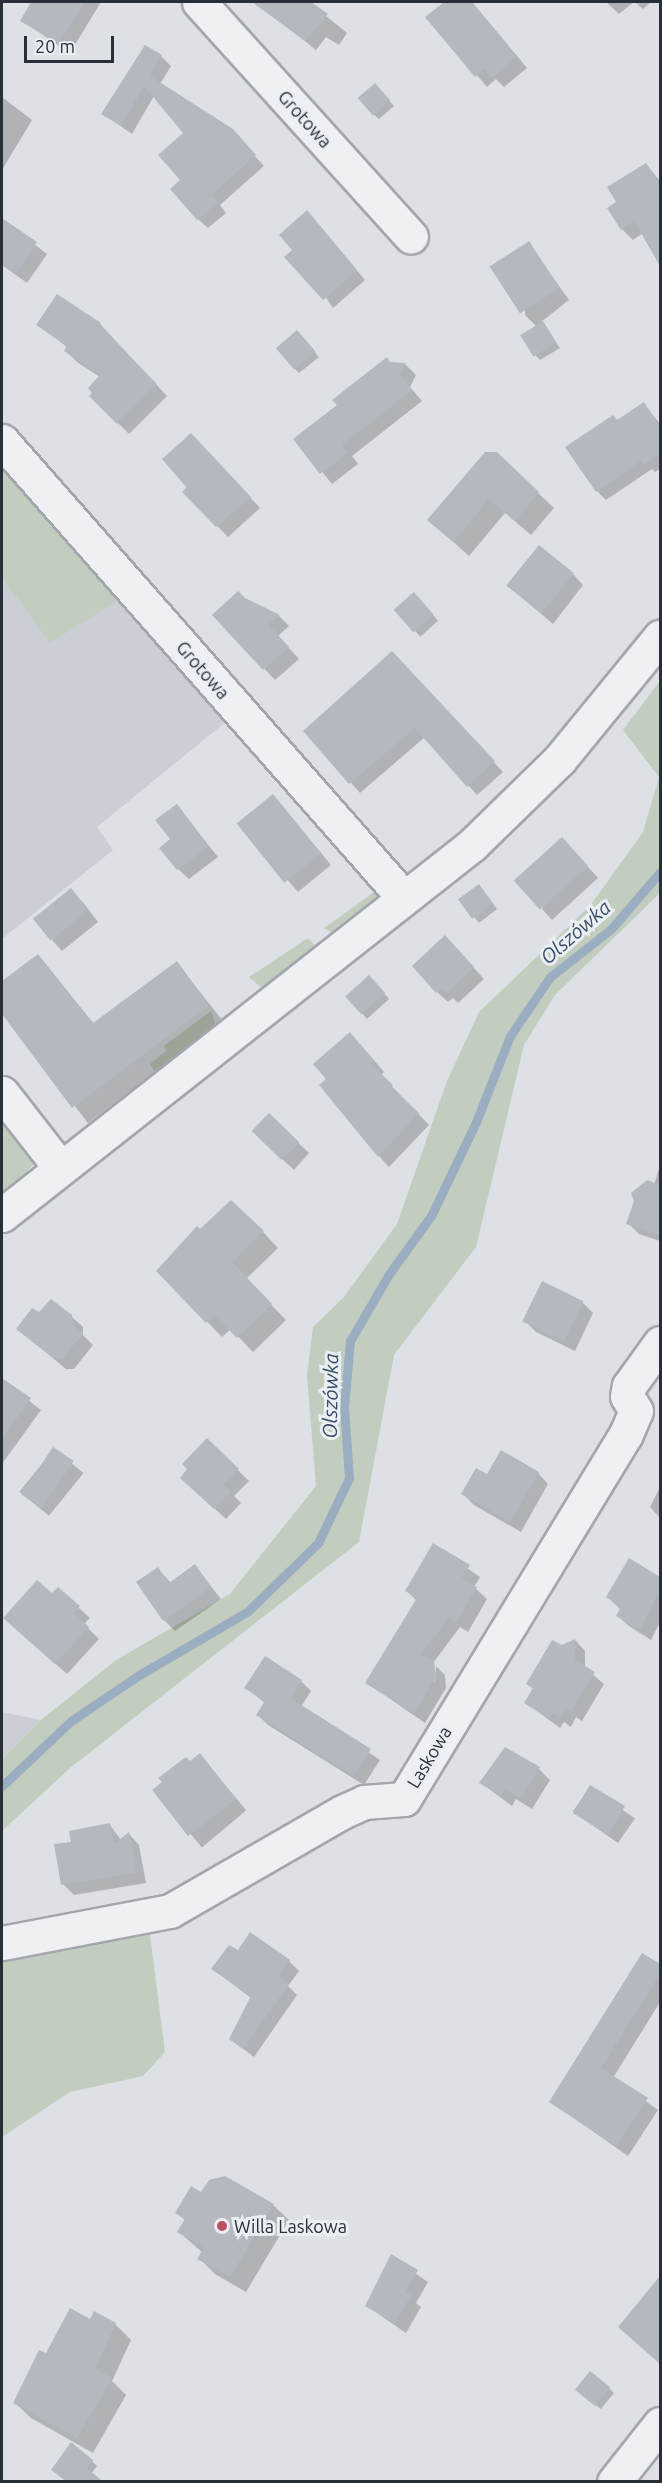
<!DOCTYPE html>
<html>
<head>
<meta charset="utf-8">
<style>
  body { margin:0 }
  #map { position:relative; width:662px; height:2483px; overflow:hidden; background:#dde0e4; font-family:Ubuntu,sans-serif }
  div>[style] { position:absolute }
  .built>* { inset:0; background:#cbcfd5 }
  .green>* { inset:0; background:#c3cdbf }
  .shadow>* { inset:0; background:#0003; transform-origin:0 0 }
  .stream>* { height:9px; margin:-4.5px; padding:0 4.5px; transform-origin:4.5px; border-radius:4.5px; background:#9baec1 }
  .building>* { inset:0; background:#b4b9c0; transform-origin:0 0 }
  .roads { filter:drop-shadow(2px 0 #a3a7ad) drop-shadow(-2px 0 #a3a7ad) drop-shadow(0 2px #a3a7ad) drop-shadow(0 -2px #a3a7ad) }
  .minor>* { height:33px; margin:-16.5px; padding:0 16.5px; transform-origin:16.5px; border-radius:16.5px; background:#eff0f3 }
  .tertiary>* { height:33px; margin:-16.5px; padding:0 16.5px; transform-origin:16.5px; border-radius:16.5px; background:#eff0f3 }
  .dots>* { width:16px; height:16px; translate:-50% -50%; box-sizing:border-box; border:3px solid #ebeff3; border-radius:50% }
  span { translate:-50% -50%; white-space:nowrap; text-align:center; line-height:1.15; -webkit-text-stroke:6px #ebeff3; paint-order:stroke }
  .street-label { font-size:18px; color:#282f39 }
  .poi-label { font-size:18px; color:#282f39 }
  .left { translate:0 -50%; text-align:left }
  .water-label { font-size:20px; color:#374e67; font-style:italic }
  .frame { position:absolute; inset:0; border:3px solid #282f39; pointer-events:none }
  .scale { position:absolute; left:24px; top:36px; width:90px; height:27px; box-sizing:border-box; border:3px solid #282f39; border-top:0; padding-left:8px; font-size:18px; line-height:21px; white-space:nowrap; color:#282f39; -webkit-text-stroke:4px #ebeff3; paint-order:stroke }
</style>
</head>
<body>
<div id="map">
  <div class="built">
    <i style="clip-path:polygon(2px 467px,228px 720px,97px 827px,113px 850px,2px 939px)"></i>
    <i style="clip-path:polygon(2px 1712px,41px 1720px,2px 1759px)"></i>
  </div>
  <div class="green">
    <i style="clip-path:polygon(2px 454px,120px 599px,50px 643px,2px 577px)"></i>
    <i style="clip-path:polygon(660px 681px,660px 893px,555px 995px,524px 1045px,476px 1247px,394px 1355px,359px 1542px,70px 1768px,2px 1831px,2px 1759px,41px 1720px,116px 1660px,230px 1594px,316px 1486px,307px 1375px,313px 1327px,344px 1297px,397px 1224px,447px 1081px,479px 1012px,590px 906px,643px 832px,659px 777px,623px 730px)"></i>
    <i style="clip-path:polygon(377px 890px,381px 893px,379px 904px,336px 935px,324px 928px)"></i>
    <i style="clip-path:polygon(308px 938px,316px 947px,263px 989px,249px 977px)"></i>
    <i style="clip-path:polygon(211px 1011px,216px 1025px,156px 1073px,150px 1064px,166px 1051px,164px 1046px)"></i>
    <i style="clip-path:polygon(2px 1110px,34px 1154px,35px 1163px,2px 1196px)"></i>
    <i style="clip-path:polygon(149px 1927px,165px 2052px,143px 2076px,70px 2092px,2px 2137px,2px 1953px)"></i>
  </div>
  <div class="shadow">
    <i style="clip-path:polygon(33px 2px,101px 2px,70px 53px,22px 21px)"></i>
    <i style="clip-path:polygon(268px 2px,309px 2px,347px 33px,339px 45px,326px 37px,316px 50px,266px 10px,271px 3px)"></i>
    <i style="clip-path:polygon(446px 2px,472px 2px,527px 68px,504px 87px,496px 79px,487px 87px,427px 17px)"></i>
    <i style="clip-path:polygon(606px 2px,634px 2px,619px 14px)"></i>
    <i style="clip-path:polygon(635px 2px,651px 2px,643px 9px)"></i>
    <i style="clip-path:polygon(161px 56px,171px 66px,160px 84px,237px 137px,264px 166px,220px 205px,226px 213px,208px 228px,198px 219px,182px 181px,185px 133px,154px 96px,132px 134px,102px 113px)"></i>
    <i style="clip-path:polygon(380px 90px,394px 106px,379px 119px,373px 114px)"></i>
    <i style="clip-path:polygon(2px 97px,32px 120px,2px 170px)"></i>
    <i style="clip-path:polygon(646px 164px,660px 181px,660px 259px,643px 233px,633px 240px,622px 229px)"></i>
    <i style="clip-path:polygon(2px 220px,47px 254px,27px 283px,2px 265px)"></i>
    <i style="clip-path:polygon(316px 222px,365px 280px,333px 308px,294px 250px)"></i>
    <i style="clip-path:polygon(528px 242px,569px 300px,541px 322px,560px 348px,540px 360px,535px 355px,537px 327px,525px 315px)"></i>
    <i style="clip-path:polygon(38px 324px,100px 324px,167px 396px,129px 434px,91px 396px,100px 377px,77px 362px,66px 351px,68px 348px)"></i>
    <i style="clip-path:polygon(302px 337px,319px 357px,299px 373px,294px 368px)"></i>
    <i style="clip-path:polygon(391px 364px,406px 365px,416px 375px,410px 387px,422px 401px,352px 456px,358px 464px,332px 484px,296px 439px)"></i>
    <i style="clip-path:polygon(644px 404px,660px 424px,660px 469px,655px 472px,652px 469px,606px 500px,597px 491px,618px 421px)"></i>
    <i style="clip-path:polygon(202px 446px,260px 508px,228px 537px,184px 492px)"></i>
    <i style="clip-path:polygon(496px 453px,554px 508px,531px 535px,505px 513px,469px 556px,429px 520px)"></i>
    <i style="clip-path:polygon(573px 574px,583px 585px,553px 624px,519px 595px)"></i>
    <i style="left:414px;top:594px;width:36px;height:24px;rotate:48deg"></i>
    <i style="clip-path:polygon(245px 600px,279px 616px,289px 626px,278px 636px,299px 659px,275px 680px,214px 615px)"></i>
    <i style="clip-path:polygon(401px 663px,503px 772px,477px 795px,425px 737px,360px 793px,306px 732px)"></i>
    <i style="clip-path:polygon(177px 806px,218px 857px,189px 879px,178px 869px,172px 840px)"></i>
    <i style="clip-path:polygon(283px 807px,331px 865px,298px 892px,239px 825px)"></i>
    <i style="clip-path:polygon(573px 850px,598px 878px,552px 920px,542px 909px)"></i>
    <i style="clip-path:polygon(484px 892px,497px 909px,479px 923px,461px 900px)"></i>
    <i style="clip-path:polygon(82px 901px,98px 922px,62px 951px,52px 940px)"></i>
    <i style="clip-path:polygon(456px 948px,484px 979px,458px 1003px,453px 998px,448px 1002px,437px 992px)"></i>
    <i style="clip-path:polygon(38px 956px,94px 1024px,177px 963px,223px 1021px,88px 1123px,2px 1012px,2px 983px)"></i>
    <i style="clip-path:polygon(374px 982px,389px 999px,367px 1019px,347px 996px)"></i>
    <i style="clip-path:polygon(361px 1045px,384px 1072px,381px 1075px,429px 1125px,389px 1167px,379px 1156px)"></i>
    <i style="clip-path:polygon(269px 1115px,309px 1153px,294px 1170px,264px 1142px)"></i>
    <i style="clip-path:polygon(660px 1165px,660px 1192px,654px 1185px)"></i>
    <i style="clip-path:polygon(637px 1194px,660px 1201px,660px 1241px,639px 1234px,628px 1223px)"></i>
    <i style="clip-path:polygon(200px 1231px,263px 1232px,278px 1248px,246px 1279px,286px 1320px,253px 1352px,231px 1329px,222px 1337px,158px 1271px)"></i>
    <i style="clip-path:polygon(582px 1302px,593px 1313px,575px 1351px,536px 1332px,525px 1321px)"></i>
    <i style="clip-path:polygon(40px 1314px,71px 1316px,83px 1327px,83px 1335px,93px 1345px,74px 1369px,66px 1369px,18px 1329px)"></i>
    <i style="clip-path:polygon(2px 1380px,41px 1410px,2px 1464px)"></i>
    <i style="clip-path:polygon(207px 1440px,249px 1481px,234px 1496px,241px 1503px,226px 1519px,192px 1488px)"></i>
    <i style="left:54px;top:1449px;width:38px;height:55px;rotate:39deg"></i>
    <i style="clip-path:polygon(538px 1473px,548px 1484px,521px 1532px,474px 1505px,463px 1494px,487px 1476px)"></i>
    <i style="clip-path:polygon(660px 1487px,660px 1518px,650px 1507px)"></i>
    <i style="clip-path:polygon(434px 1545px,480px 1577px,474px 1587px,487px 1599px,468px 1632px,460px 1627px,433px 1663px,435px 1684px,436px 1666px,445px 1675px,446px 1688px,425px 1723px,367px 1683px,417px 1601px,406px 1590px)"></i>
    <i style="clip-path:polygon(630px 1560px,660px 1579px,660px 1622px,651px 1640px,629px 1626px,618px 1616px,621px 1610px,608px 1597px)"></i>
    <i style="clip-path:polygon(195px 1566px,221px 1599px,175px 1631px,164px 1620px,158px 1569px,171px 1583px)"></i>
    <i style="clip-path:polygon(58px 1589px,90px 1618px,84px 1624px,99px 1639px,67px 1674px,16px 1629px)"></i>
    <i style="clip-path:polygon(575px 1640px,585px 1651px,585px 1668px,604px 1684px,582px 1721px,576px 1717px,571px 1727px,564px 1722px,560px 1728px,526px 1703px,534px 1690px,528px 1683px,562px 1647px)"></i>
    <i style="clip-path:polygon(301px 1681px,311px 1691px,301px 1707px,380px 1760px,364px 1785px,268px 1725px,258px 1715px,265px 1703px,246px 1688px)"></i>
    <i style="left:200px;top:1755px;width:72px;height:58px;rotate:50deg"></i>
    <i style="clip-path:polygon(539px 1769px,550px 1780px,532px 1809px,516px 1799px,512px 1806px,481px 1783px)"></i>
    <i style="left:590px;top:1787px;width:55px;height:30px;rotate:35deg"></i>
    <i style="clip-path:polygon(110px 1825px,121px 1840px,129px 1834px,139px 1845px,146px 1883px,74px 1895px,63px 1884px,73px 1843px)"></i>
    <i style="clip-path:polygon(238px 1952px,289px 1961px,299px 1971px,288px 1986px,297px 1995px,254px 2057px,230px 2039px,251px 1998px,213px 1969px)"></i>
    <i style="clip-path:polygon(643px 1955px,660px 1966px,660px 2002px,613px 2078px,658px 2110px,628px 2156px,551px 2102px)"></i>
    <i style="clip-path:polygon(202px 2194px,273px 2205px,289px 2220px,246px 2292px,215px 2274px,199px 2258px,203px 2253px,179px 2232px,186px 2221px,177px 2213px)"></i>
    <i style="clip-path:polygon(391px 2257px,428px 2282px,416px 2303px,421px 2307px,406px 2333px,367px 2306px)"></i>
    <i style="clip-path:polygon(659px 2280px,660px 2282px,660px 2363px,631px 2338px)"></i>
    <i style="clip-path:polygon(91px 2321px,115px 2324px,131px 2340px,112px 2381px,126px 2395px,93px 2453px,31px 2418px,15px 2403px)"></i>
    <i style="clip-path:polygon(609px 2388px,614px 2393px,601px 2409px,582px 2395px)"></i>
    <i style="clip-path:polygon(92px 2461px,97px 2466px,91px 2474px,96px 2478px,93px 2482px,67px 2482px,58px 2475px)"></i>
  </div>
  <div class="stream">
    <i style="left:2px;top:1786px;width:95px;rotate:-43.3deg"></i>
    <i style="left:71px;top:1721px;width:82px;rotate:-34.1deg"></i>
    <i style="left:139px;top:1675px;width:125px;rotate:-30.3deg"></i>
    <i style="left:247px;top:1612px;width:99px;rotate:-44.2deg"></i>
    <i style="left:318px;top:1543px;width:72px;rotate:-64.5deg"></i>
    <i style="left:349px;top:1478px;width:71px;rotate:-94deg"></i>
    <i style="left:344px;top:1407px;width:66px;rotate:-84.8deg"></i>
    <i style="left:350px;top:1341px;width:78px;rotate:-59.8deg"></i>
    <i style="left:389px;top:1274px;width:72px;rotate:-54.1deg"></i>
    <i style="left:431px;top:1216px;width:104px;rotate:-64.4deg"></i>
    <i style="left:476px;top:1122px;width:92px;rotate:-68.4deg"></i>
    <i style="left:510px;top:1036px;width:71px;rotate:-55.9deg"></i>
    <i style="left:550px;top:977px;width:78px;rotate:-38.2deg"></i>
    <i style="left:611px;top:929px;width:75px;rotate:-49.3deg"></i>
  </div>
  <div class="building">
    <i style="clip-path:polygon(31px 2px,84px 2px,59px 43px,20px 21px)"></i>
    <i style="clip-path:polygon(252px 2px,311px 2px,328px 14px,305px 41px)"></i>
    <i style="clip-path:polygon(444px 2px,471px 2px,517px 56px,492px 78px,484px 69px,475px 77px,425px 17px)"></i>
    <i style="clip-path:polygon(145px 45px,162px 55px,150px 76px,233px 129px,256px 155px,211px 195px,218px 202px,197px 220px,170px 189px,180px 180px,158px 155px,183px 133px,144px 86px,121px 126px,101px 114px)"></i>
    <i style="left:375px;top:83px;width:23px;height:23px;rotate:49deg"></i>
    <i style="clip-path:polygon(646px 163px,660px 185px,660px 266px,634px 221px,621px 230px,607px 208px,616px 202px,607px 187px)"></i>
    <i style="clip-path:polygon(307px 210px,357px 270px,323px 300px,284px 257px,292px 250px,279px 235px)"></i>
    <i style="clip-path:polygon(2px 218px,37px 242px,16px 273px,2px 263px)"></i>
    <i style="left:529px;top:241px;width:56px;height:47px;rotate:57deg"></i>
    <i style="clip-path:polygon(57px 294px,101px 323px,99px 325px,157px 384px,117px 424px,89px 396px,92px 393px,88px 388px,100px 375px,64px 351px,67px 346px,36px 325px)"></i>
    <i style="left:543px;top:321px;width:25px;height:27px;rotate:58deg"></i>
    <i style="left:297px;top:330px;width:28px;height:28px;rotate:49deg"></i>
    <i style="clip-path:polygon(387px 357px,390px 362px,406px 363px,400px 375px,412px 390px,342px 445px,348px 453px,320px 474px,293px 439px,337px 405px,332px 400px)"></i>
    <i style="clip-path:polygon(644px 402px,660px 427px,660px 454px,644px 464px,642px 460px,596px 492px,565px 447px,613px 415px,617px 420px)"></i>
    <i style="clip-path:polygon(191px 433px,251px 497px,216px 527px,182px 492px,187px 488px,162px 459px)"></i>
    <i style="clip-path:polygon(485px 452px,497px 452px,539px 492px,515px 521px,489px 499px,453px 542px,427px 520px)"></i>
    <i style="left:539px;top:545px;width:45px;height:52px;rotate:39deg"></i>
    <i style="clip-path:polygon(238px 591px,245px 598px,280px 615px,268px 624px,289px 647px,263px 670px,212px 615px)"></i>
    <i style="left:414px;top:592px;width:30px;height:27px;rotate:49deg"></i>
    <i style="clip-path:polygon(392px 651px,495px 761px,467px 787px,415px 728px,349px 784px,303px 731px)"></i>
    <i style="left:273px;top:794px;width:76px;height:47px;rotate:51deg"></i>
    <i style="clip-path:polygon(177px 804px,209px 846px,177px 870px,159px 848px,170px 839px,155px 820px)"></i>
    <i style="left:562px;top:837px;width:39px;height:65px;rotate:48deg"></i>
    <i style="left:479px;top:884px;width:24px;height:26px;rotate:54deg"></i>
    <i style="left:71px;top:888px;width:28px;height:49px;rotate:51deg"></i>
    <i style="clip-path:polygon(445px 935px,474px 967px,447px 993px,441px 988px,436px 993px,412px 966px)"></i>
    <i style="clip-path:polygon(38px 954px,93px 1023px,177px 961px,209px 1005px,72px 1108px,2px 1014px,2px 981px)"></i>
    <i style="left:369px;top:975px;width:24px;height:32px;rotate:48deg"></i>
    <i style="clip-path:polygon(350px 1032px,374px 1061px,371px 1064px,393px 1085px,391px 1087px,419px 1113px,378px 1157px,319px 1085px,326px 1079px,313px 1064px)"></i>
    <i style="left:269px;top:1113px;width:42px;height:25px;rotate:44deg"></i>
    <i style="clip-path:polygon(647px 1180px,660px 1185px,660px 1235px,626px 1224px,634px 1201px,631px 1193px)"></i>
    <i style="clip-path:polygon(231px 1200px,264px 1231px,232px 1262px,272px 1304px,237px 1338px,214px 1315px,206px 1323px,156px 1271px,197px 1226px,200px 1229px)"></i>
    <i style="left:542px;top:1281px;width:46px;height:45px;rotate:26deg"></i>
    <i style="clip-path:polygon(51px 1299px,72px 1315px,73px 1325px,83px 1333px,63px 1358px,53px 1358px,16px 1329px,32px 1308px,39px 1312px)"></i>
    <i style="clip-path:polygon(2px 1378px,31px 1398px,2px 1439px)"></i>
    <i style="clip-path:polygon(207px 1438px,239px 1469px,224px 1485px,231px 1491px,214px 1509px,180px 1478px,187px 1469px,182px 1464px)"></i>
    <i style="left:53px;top:1447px;width:25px;height:57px;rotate:34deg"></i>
    <i style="clip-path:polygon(501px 1450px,539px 1472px,510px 1522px,461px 1494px,476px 1468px,487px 1474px)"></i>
    <i style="clip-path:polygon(433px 1543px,470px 1565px,462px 1578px,477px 1587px,456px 1622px,449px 1618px,421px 1654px,434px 1662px,436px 1677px,414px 1713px,365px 1683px,417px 1598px,405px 1591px)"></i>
    <i style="clip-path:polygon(629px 1558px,660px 1577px,660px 1590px,640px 1630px,616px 1616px,621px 1607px,606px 1597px)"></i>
    <i style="clip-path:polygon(195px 1564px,211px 1587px,163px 1621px,136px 1582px,158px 1567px,169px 1583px)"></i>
    <i style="clip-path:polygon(37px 1580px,52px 1593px,58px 1587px,80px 1606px,74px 1613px,89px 1627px,55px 1664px,3px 1618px)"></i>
    <i style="clip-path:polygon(575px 1639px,575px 1660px,595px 1672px,571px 1711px,565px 1708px,560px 1717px,553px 1713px,549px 1719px,524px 1703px,533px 1688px,526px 1684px,552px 1640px,562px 1645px)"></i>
    <i style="clip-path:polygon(265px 1656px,302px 1680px,290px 1698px,371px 1749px,353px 1776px,256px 1715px,265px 1701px,244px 1688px)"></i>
    <i style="clip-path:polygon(505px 1747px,540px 1767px,521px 1799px,504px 1789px,501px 1796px,479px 1783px)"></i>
    <i style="clip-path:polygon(200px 1753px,236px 1799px,188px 1836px,152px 1790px,162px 1782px,158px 1778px,186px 1757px,190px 1761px)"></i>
    <i style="left:590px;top:1785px;width:41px;height:33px;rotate:31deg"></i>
    <i style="clip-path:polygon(110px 1823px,114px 1844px,129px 1832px,136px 1872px,61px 1885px,54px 1844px,71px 1842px,69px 1831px)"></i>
    <i style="clip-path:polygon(250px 1932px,290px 1960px,278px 1977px,289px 1984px,243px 2049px,229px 2039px,251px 1996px,211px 1969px,229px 1945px,238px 1950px)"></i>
    <i style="clip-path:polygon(642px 1953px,660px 1964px,660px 1974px,601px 2068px,648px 2098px,616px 2146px,549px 2102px)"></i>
    <i style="clip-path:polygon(225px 2176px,274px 2204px,230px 2277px,197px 2259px,204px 2248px,177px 2232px,185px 2219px,175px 2213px,191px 2186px,201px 2192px,209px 2180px)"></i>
    <i style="clip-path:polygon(391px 2254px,418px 2270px,405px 2292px,411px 2295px,395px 2323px,365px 2306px)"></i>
    <i style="clip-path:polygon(660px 2276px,660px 2364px,618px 2327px)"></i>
    <i style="clip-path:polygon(70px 2308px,90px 2319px,94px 2311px,116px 2323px,95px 2369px,112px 2378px,77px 2438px,13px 2403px,39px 2350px,46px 2353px)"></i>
    <i style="left:590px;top:2371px;width:26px;height:24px;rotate:39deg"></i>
    <i style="clip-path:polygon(71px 2442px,93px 2460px,87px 2468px,102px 2481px,67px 2481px,51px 2470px)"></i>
  </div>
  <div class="roads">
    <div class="minor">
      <i style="left:199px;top:2px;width:316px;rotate:47.9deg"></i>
      <i style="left:2px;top:441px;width:609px;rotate:48.66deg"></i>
      <i style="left:2px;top:1093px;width:93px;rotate:52deg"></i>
      <i style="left:2px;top:1215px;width:598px;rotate:-38.21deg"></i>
      <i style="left:472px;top:845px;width:123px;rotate:-44.3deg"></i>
      <i style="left:560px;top:759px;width:158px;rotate:-50.7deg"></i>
      <i style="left:2px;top:1943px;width:171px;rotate:-10.8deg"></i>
      <i style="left:170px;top:1911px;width:198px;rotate:-29.9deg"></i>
      <i style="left:342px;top:1812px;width:24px;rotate:-24deg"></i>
      <i style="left:364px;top:1802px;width:40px;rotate:-4.3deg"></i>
      <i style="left:404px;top:1799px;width:427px;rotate:-58.7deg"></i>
      <i style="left:626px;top:1434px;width:25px;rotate:-67deg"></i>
      <i style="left:636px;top:1411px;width:17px;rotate:-121deg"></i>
      <i style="left:627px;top:1396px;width:10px;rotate:-79deg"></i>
      <i style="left:629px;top:1386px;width:53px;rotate:-54.2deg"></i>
    </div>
    <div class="tertiary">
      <i style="left:614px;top:2482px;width:74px;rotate:-51.6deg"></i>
    </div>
  </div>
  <div class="dots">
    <i style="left:222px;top:2226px;background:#bc4f61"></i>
  </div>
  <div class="street-label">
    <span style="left:305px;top:119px;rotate:48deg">Grotowa</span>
    <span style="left:203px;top:670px;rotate:49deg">Grotowa</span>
    <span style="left:429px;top:1757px;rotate:-59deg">Laskowa</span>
  </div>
  <div class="poi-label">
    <span class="left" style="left:234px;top:2226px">Willa Laskowa</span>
  </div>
  <div class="water-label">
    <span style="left:575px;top:932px;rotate:-41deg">Olszówka</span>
    <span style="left:330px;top:1396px;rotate:-89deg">Olszówka</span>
  </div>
  <div class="frame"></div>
  <div class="scale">20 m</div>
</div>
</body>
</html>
